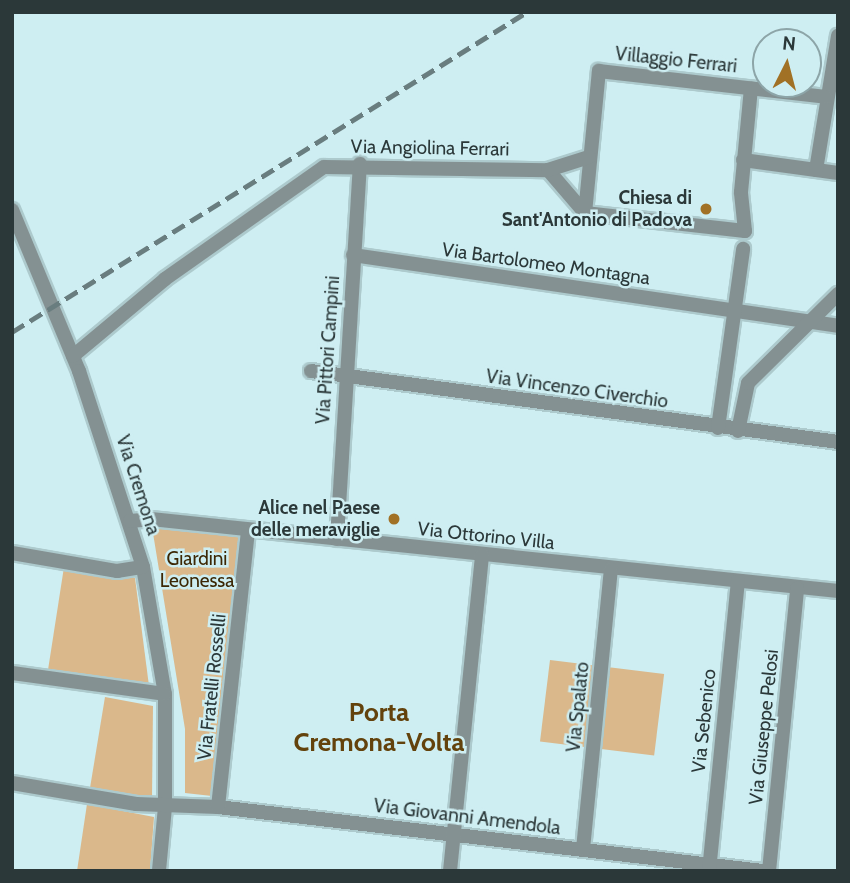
<!DOCTYPE html>
<html>
<head>
<meta charset="utf-8">
<style>
  body { margin:0 }
  #map { position:relative; width:850px; height:883px; overflow:hidden; background:#ceeef2; font-family:Cabin,sans-serif }
  div>[style] { position:absolute }
  .green>* { inset:0; background:#dab88b; transform-origin:0 0 }
  .roads { filter:drop-shadow(2px 0 #adcacd) drop-shadow(-2px 0 #adcacd) drop-shadow(0 2px #adcacd) drop-shadow(0 -2px #adcacd) }
  .street>* { height:14px; margin:-7px; padding:0 7px; transform-origin:7px; border-radius:7px; background:#849192 }
  .rail>* { height:5px; margin-top:-2.5px; transform-origin:0; background:repeating-linear-gradient(90deg,#697d7f 0 14px,transparent 0 21px) }
  .dots>* { width:19px; height:19px; translate:-50% -50%; box-sizing:border-box; border:4px solid #ceeef2; border-radius:50% }
  span { translate:-50% -50%; white-space:nowrap; text-align:center; line-height:1.15; -webkit-text-stroke:5px #ceeef2; paint-order:stroke }
  .street-label { font-size:19px; color:#2b3839 }
  .poi-label { font-size:19px; color:#2b3839; font-weight:700 }
  .right { translate:-100% -50%; text-align:right }
  .park-label { font-size:19px; color:#3c2704 }
  .district-label { font-size:26px; color:#63420c; font-weight:700 }
  .frame { position:absolute; inset:0; border:14px solid #2b3839; pointer-events:none }
  .north { position:absolute; left:752px; top:28px; width:70px; height:70px; box-sizing:border-box; background:#ceeef2; border:2px solid #8da5a8; border-radius:50%; rotate:6deg; font-size:19px; font-weight:700; line-height:28px; text-align:center; color:#2b3839 }
  .north::after { content:''; display:block; margin:auto; width:24px; height:32px; background:#a17125; clip-path:polygon(50% 0,100% 100%,50% 72%,0 100%) }
</style>
</head>
<body>
<div id="map">
  <div class="green">
    <i style="clip-path:polygon(152px 527px,239px 537px,212px 796px,185px 793px,185px 729px)"></i>
    <i style="clip-path:polygon(64px 567px,135px 578px,149px 686px,48px 670px)"></i>
    <i style="left:550px;top:660px;width:115px;height:82px;rotate:7deg"></i>
    <i style="clip-path:polygon(105px 697px,153px 706px,152px 798px,90px 788px)"></i>
    <i style="clip-path:polygon(87px 804px,154px 817px,150px 871px,77px 871px)"></i>
  </div>
  <div class="roads">
    <div class="street">
      <i style="left:743px;top:160px;width:96px;rotate:7.8deg"></i>
      <i style="left:548px;top:170px;width:57px;rotate:49.3deg"></i>
      <i style="left:585px;top:213px;width:161px;rotate:6.4deg"></i>
      <i style="left:745px;top:231px;width:39px;rotate:-96deg"></i>
      <i style="left:741px;top:192px;width:104px;rotate:-84.5deg"></i>
      <i style="left:816px;top:170px;width:136px;rotate:-80.7deg"></i>
      <i style="left:12px;top:210px;width:174px;rotate:67.4deg"></i>
      <i style="left:79px;top:371px;width:206px;rotate:71.9deg"></i>
      <i style="left:143px;top:567px;width:129px;rotate:80.2deg"></i>
      <i style="left:165px;top:694px;width:113px;rotate:90deg"></i>
      <i style="left:165px;top:807px;width:64px;rotate:95.4deg"></i>
      <i style="left:585px;top:213px;width:143px;rotate:-84.4deg"></i>
      <i style="left:599px;top:71px;width:228px;rotate:6.5deg"></i>
      <i style="left:353px;top:255px;width:490px;rotate:8.3deg"></i>
      <i style="left:73px;top:356px;width:120px;rotate:-39.9deg"></i>
      <i style="left:165px;top:279px;width:194px;rotate:-35.2deg"></i>
      <i style="left:324px;top:167px;width:224px;rotate:0.8deg"></i>
      <i style="left:548px;top:170px;width:43px;rotate:-17.6deg"></i>
      <i style="left:311px;top:371px;width:532px;rotate:7.67deg"></i>
      <i style="left:718px;top:428px;width:181px;rotate:-82deg"></i>
      <i style="left:738px;top:431px;width:49px;rotate:-78.2deg"></i>
      <i style="left:748px;top:383px;width:127px;rotate:-44.7deg"></i>
      <i style="left:130px;top:521px;width:21px;rotate:-5deg"></i>
      <i style="left:151px;top:519px;width:691px;rotate:5.98deg"></i>
      <i style="left:337px;top:539px;width:376px;rotate:-86.5deg"></i>
      <i style="left:12px;top:553px;width:107px;rotate:9.7deg"></i>
      <i style="left:117px;top:571px;width:26px;rotate:-9deg"></i>
      <i style="left:12px;top:673px;width:154px;rotate:7.8deg"></i>
      <i style="left:12px;top:783px;width:126px;rotate:9.6deg"></i>
      <i style="left:136px;top:804px;width:82px;rotate:2.1deg"></i>
      <i style="left:218px;top:807px;width:549px;rotate:6.7deg"></i>
      <i style="left:218px;top:807px;width:279px;rotate:-83.8deg"></i>
      <i style="left:583px;top:849px;width:281px;rotate:-84.3deg"></i>
      <i style="left:450px;top:871px;width:318px;rotate:-84.2deg"></i>
      <i style="left:709px;top:871px;width:291px;rotate:-84.3deg"></i>
      <i style="left:769px;top:871px;width:284px;rotate:-84.3deg"></i>
    </div>
  </div>
  <div class="rail">
    <i style="left:12px;top:332px;width:606px;rotate:-31.86deg"></i>
  </div>
  <div class="dots">
    <i style="left:706px;top:209px;background:#a17125"></i>
    <i style="left:394px;top:519px;background:#a17125"></i>
  </div>
  <div class="street-label">
    <span style="left:676px;top:60px;rotate:6deg">Villaggio Ferrari</span>
    <span style="left:430px;top:148px;rotate:1deg">Via Angiolina Ferrari</span>
    <span style="left:546px;top:264px;rotate:8deg">Via Bartolomeo Montagna</span>
    <span style="left:328px;top:350px;rotate:-86deg">Via Pittori Campini</span>
    <span style="left:577px;top:389px;rotate:8deg">Via Vincenzo Civerchio</span>
    <span style="left:138px;top:485px;rotate:72deg">Via Cremona</span>
    <span style="left:486px;top:536px;rotate:6deg">Via Ottorino Villa</span>
    <span style="left:212px;top:687px;rotate:-84deg">Via Fratelli Rosselli</span>
    <span style="left:578px;top:707px;rotate:-84deg">Via Spalato</span>
    <span style="left:704px;top:721px;rotate:-84deg">Via Sebenico</span>
    <span style="left:764px;top:727px;rotate:-84deg">Via Giuseppe Pelosi</span>
    <span style="left:467px;top:817px;rotate:7deg">Via Giovanni Amendola</span>
  </div>
  <div class="poi-label">
    <span class="right" style="left:692px;top:209px">Chiesa di<br>Sant'Antonio di Padova</span>
    <span class="right" style="left:380px;top:519px">Alice nel Paese<br>delle meraviglie</span>
  </div>
  <div class="park-label">
    <span style="left:197px;top:570px">Giardini<br>Leonessa</span>
  </div>
  <div class="district-label">
    <span style="left:379px;top:728px">Porta<br>Cremona-Volta</span>
  </div>
  <div class="frame"></div>
  <div class="north">N</div>
</div>
</body>
</html>
